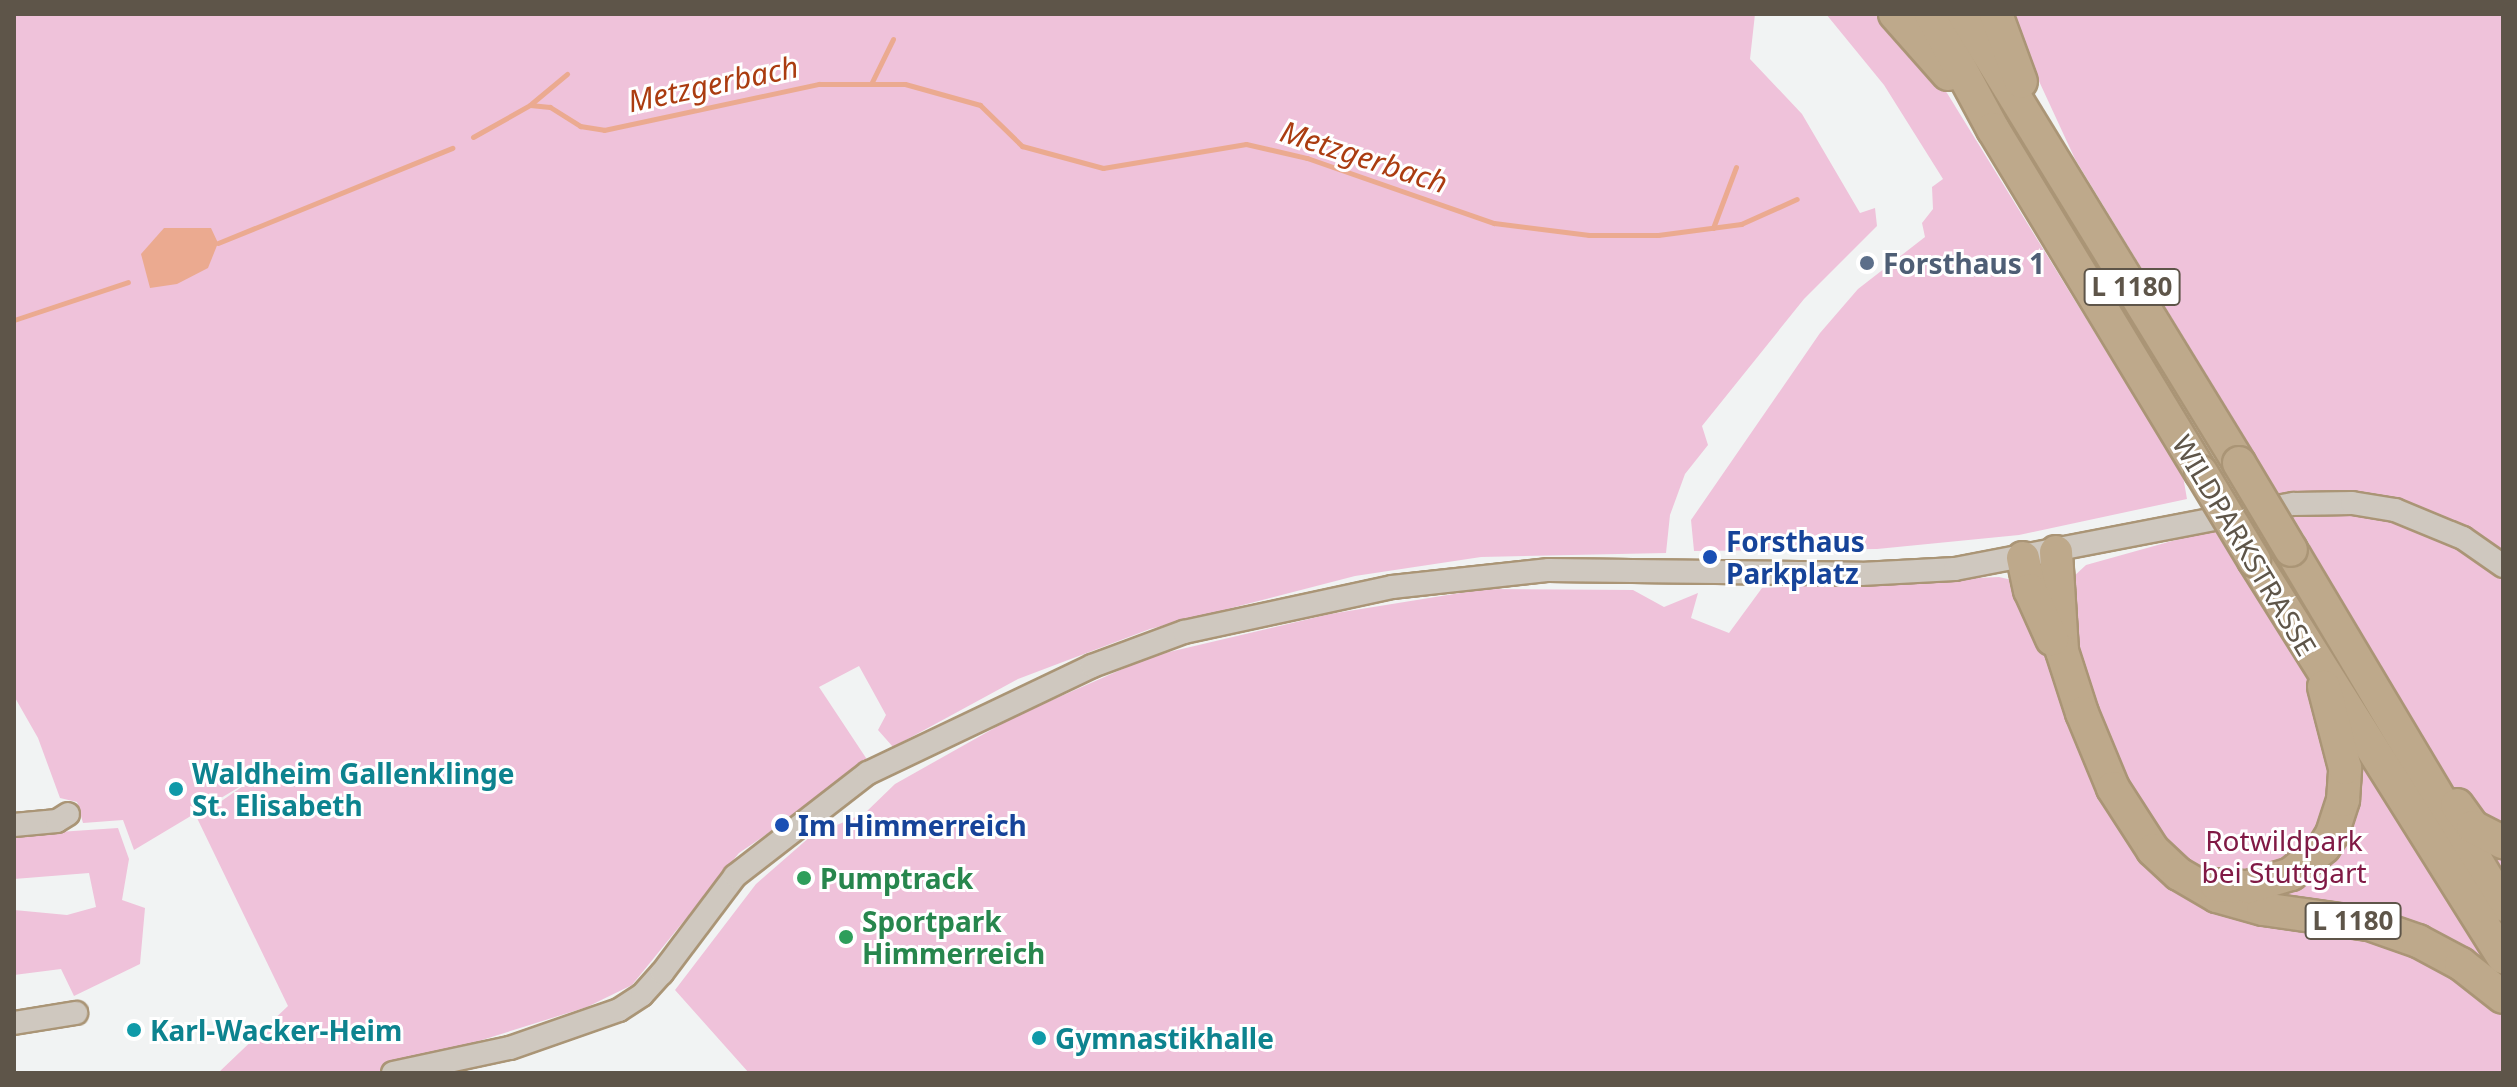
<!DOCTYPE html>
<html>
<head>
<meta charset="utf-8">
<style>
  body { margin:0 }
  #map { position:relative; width:2517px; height:1087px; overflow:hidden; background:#f1f3f3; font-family:"Noto Sans",sans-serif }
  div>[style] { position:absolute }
  .green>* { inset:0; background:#efc2da }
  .water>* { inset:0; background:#ebaa90 }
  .stream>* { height:5px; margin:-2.5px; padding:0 2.5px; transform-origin:2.5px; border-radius:2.5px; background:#ebaa90 }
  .roads { filter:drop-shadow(2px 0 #aa9576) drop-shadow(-2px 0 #aa9576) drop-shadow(0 2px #aa9576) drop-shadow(0 -2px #aa9576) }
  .minor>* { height:22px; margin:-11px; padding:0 11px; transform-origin:11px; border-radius:11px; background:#cfc8bf }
  .highway>* { height:32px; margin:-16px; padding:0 16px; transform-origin:16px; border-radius:16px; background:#bea98b }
  .bridges { filter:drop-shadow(2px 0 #aa9576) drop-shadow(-2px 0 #aa9576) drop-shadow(0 2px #aa9576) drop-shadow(0 -2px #aa9576) }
  .highway-bridge>* { height:32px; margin:-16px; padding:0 16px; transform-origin:16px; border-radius:16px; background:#bea98b }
  .dots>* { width:22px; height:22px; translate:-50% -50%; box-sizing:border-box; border:4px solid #fff; border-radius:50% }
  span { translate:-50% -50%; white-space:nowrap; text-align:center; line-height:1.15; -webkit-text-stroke:6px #fff; paint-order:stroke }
  .shield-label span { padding:2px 6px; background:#fff; border:2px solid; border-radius:6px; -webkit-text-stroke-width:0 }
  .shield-label { font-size:26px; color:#5e5549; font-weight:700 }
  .service-label { font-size:28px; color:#4e5e75; font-weight:700 }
  .left { translate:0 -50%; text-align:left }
  .transit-label { font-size:28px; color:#164399; font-weight:700 }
  .street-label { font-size:28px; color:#5e5549 }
  .culture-label { font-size:28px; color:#0d838f; font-weight:700 }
  .park-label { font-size:28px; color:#801a45 }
  .leisure-label { font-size:28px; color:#27864d; font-weight:700 }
  .water-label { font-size:30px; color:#ab3c10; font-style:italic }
  .frame { position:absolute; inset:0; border:16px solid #5e5549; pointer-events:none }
</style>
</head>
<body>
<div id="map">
  <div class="green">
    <i style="clip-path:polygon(14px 14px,1755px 14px,1750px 59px,1802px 114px,1860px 213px,1875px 208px,1877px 226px,1804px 299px,1702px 426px,1708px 445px,1685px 474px,1670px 515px,1666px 553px,1481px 557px,1355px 576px,1150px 629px,1018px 679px,893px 747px,878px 730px,886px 715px,859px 666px,819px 687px,870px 764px,739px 853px,632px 985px,587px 1007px,377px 1073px,218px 1073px,288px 1006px,197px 818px,256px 777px,134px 850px,123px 820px,83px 823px,77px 802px,60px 798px,38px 738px,14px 696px)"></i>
    <i style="clip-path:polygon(1826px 14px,1880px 14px,1947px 93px,2183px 476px,2187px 499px,2019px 535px,1877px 549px,1694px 551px,1691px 520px,1820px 333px,1858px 289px,1925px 237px,1922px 223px,1933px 209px,1932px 187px,1943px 179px,1884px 85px)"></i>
    <i style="clip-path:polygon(2008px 14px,2503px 14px,2503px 1073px,749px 1073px,675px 990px,756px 884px,811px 836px,865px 813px,895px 784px,1014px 717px,1152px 656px,1330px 614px,1485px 589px,1633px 590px,1664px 607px,1698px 593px,1691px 618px,1729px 633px,1762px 588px,1999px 577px,2012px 580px,2070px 639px,2072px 578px,2086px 565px,2215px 529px,2265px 610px,2292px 593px,2310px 545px,2075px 159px)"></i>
    <i style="clip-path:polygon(118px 828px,129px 859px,122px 900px,145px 908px,140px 964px,74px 996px,61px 969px,14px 975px,14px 910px,67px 915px,96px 907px,89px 873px,14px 879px,14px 835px)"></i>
  </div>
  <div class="water">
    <i style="clip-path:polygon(164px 228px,211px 228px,218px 243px,208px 268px,177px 284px,150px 288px,141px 254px)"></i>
  </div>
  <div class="stream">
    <i style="left:871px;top:84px;width:50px;rotate:-63.9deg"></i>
    <i style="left:531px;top:104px;width:47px;rotate:-39.8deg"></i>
    <i style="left:473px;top:137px;width:65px;rotate:-29.3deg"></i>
    <i style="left:530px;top:105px;width:20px;rotate:6deg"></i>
    <i style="left:550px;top:107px;width:36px;rotate:32deg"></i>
    <i style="left:580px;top:126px;width:24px;rotate:9deg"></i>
    <i style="left:604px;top:130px;width:220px;rotate:-12.1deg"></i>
    <i style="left:819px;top:84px;width:86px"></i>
    <i style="left:905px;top:84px;width:78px;rotate:15.6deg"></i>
    <i style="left:980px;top:105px;width:59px;rotate:44.3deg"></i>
    <i style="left:1022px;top:146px;width:84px;rotate:15.2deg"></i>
    <i style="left:1103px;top:168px;width:145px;rotate:-9.5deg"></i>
    <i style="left:1246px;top:144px;width:63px;rotate:12.9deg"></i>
    <i style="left:1307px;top:158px;width:198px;rotate:19.2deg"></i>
    <i style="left:1494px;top:223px;width:96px;rotate:7.2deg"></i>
    <i style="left:1589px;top:235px;width:69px"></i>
    <i style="left:1658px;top:235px;width:84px;rotate:-7.5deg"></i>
    <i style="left:1741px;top:224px;width:61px;rotate:-24.1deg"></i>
    <i style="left:1713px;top:228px;width:65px;rotate:-69.3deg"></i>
    <i style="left:218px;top:243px;width:253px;rotate:-22.1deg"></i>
    <i style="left:14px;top:320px;width:120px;rotate:-18.4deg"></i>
  </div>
  <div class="roads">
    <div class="minor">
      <i style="left:14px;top:825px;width:43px;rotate:-5.3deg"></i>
      <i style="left:57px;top:821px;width:13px;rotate:-32deg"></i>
      <i style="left:14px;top:1023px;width:63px;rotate:-9.2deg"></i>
      <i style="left:393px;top:1073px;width:120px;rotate:-12.1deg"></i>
      <i style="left:510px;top:1048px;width:115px;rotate:-19.2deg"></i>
      <i style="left:619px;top:1010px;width:27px;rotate:-33deg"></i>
      <i style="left:642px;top:995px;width:30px;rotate:-48deg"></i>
      <i style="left:662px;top:973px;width:121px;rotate:-53deg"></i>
      <i style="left:735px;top:876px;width:168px;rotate:-37.8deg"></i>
      <i style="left:868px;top:773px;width:248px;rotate:-25.5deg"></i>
      <i style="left:1092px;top:666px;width:98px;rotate:-20.3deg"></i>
      <i style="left:1184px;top:632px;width:213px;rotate:-12.2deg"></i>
      <i style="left:1392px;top:587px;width:158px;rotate:-6.2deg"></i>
      <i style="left:1549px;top:570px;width:312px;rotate:0.7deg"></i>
      <i style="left:1861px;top:574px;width:94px;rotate:-3deg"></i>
      <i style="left:1955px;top:569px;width:345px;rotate:-10.9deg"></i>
      <i style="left:2294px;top:504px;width:58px;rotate:-1deg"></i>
      <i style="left:2352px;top:503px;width:44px;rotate:9.2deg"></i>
      <i style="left:2395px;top:510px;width:74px;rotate:22.4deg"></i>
      <i style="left:2463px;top:538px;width:49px;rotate:35deg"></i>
    </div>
    <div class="highway">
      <i style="left:1895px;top:14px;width:80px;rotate:48.5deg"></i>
      <i style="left:1931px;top:14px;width:131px;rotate:61.7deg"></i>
      <i style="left:1993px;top:129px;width:401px;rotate:58.8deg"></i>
      <i style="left:1964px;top:14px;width:527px;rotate:58.51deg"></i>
      <i style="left:1996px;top:14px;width:72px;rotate:69.8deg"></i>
      <i style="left:2291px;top:550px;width:413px;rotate:59.2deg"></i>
      <i style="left:2056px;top:552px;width:99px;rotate:86.5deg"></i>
      <i style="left:2062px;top:651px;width:65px;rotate:72.1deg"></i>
      <i style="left:2082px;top:713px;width:81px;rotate:67.5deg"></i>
      <i style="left:2113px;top:788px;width:74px;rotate:57.2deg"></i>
      <i style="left:2153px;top:850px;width:35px;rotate:43deg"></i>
      <i style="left:2179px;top:874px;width:44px;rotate:30.1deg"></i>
      <i style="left:2217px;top:896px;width:48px;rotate:15.8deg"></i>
      <i style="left:2263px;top:909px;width:107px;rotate:8.1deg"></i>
      <i style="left:2369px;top:924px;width:52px;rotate:19.1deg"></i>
      <i style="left:2418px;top:941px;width:49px;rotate:28.1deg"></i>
      <i style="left:2461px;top:964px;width:53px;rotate:38.2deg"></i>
      <i style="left:2023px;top:558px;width:33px;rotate:78deg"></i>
      <i style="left:2030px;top:590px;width:54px;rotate:65.8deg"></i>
      <i style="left:2254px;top:560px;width:469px;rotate:57.9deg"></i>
      <i style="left:2457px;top:805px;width:27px;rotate:54deg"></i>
      <i style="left:2473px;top:827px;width:34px;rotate:27deg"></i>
      <i style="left:2217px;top:885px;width:31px;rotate:4deg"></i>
      <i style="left:2248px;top:887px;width:45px;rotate:-16.8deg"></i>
      <i style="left:2291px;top:874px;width:43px;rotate:-39.3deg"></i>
      <i style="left:2324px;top:847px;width:15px;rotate:-58deg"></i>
      <i style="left:2332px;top:834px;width:36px;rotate:-72deg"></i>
      <i style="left:2343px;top:800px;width:32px;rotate:-86deg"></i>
      <i style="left:2345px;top:768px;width:84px;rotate:-104.5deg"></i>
    </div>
  </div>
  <div class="bridges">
    <div class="highway-bridge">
      <i style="left:2239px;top:463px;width:101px;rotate:59.1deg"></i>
      <i style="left:2201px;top:472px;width:103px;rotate:58.9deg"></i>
    </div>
  </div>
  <div class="dots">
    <i style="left:1867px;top:263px;background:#5c6f8a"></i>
    <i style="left:1710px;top:557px;background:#1a4fb4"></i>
    <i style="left:176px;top:789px;background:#0f9aa8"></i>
    <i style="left:782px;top:825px;background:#1a4fb4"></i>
    <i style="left:804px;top:878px;background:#2e9e5b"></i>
    <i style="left:846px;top:937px;background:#2e9e5b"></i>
    <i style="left:134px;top:1030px;background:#0f9aa8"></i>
    <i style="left:1039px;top:1038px;background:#0f9aa8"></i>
  </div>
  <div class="shield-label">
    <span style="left:2132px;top:287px">L 1180</span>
    <span style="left:2353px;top:921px">L 1180</span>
  </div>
  <div class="service-label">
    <span class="left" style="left:1883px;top:263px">Forsthaus 1</span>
  </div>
  <div class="transit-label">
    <span class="left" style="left:1726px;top:557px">Forsthaus<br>Parkplatz</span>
    <span class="left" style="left:798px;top:825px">Im Himmerreich</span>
  </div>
  <div class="street-label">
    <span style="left:2245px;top:545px;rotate:59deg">WILDPARKSTRASSE</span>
  </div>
  <div class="culture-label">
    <span class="left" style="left:192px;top:789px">Waldheim Gallenklinge<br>St. Elisabeth</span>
    <span class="left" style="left:150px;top:1030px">Karl-Wacker-Heim</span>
    <span class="left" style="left:1055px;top:1038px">Gymnastikhalle</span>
  </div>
  <div class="park-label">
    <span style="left:2284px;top:856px">Rotwildpark<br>bei Stuttgart</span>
  </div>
  <div class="leisure-label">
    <span class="left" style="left:820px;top:878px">Pumptrack</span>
    <span class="left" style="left:862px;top:937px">Sportpark<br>Himmerreich</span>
  </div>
  <div class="water-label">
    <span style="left:713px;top:84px;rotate:-12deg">Metzgerbach</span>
    <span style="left:1364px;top:157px;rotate:18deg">Metzgerbach</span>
  </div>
  <div class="frame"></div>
</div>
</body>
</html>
